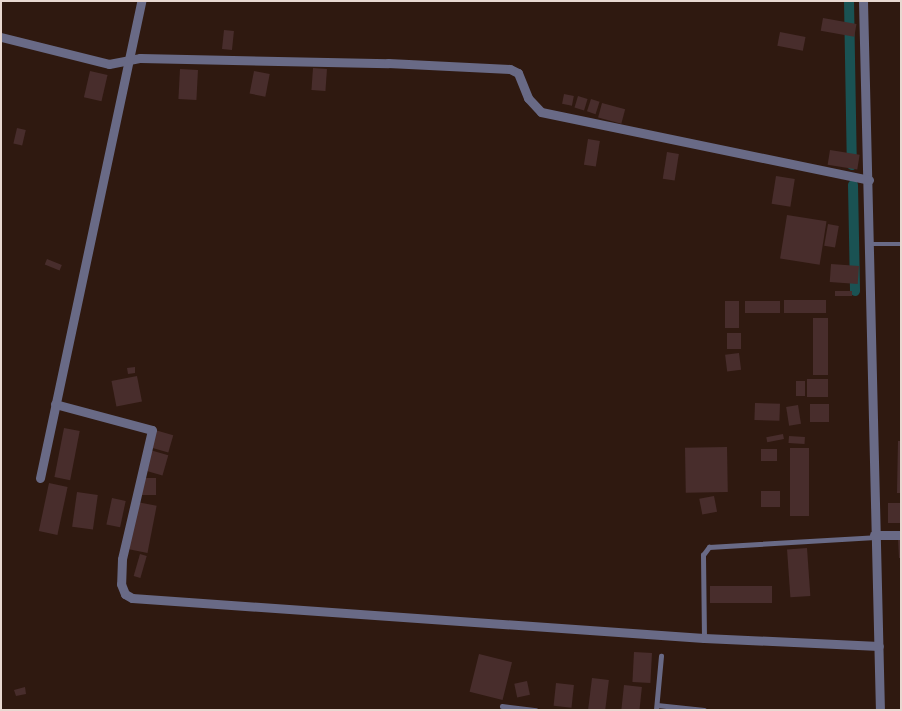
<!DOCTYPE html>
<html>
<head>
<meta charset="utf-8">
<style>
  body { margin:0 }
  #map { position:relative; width:902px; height:711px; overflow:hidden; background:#2f1910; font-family:"Space Grotesk",sans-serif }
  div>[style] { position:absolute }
  .canal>* { height:10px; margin:-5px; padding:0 5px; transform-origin:5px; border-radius:5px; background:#1a5253 }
  .building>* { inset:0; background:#482d2c; transform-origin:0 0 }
  .service>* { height:4.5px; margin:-2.25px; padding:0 2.25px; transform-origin:2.25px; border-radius:2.25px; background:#696a86 }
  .minor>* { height:9px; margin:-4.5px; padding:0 4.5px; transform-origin:4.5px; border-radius:4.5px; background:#696a86 }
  span { translate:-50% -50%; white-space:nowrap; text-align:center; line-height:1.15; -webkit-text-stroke:4px #100704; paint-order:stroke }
  .frame { position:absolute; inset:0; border:2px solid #e8d8d1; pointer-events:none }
</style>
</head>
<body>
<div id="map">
  <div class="canal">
    <i style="left:849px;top:1px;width:164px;rotate:89deg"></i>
    <i style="left:853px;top:185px;width:106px;rotate:88.9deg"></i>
  </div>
  <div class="building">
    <i style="left:823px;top:18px;width:34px;height:13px;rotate:10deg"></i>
    <i style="left:224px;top:30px;width:10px;height:19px;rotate:6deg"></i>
    <i style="left:780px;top:32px;width:26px;height:14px;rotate:11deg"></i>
    <i style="left:313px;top:68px;width:14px;height:22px;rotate:4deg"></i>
    <i style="left:180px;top:69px;width:18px;height:30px;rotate:3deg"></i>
    <i style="left:90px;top:71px;width:18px;height:27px;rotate:13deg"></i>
    <i style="left:254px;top:71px;width:16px;height:23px;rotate:11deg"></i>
    <i style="left:564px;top:94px;width:10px;height:10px;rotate:11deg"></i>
    <i style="left:578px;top:96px;width:10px;height:12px;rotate:17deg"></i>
    <i style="left:591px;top:99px;width:9px;height:13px;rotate:18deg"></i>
    <i style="left:602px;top:103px;width:24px;height:15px;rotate:15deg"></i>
    <i style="left:17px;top:128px;width:9px;height:16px;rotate:13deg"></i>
    <i style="left:588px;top:139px;width:12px;height:26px;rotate:9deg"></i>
    <i style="left:830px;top:150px;width:30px;height:15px;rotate:9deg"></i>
    <i style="left:667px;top:152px;width:12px;height:27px;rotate:9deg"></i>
    <i style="left:776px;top:176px;width:19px;height:28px;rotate:9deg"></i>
    <i style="left:787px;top:215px;width:40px;height:44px;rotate:9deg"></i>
    <i style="left:828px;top:224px;width:11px;height:22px;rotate:10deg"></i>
    <i style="left:47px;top:259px;width:16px;height:6px;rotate:22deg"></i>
    <i style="left:831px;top:264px;width:28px;height:18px;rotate:4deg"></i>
    <i style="left:835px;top:291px;width:17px;height:5px"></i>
    <i style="left:784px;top:300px;width:42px;height:13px"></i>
    <i style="left:725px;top:301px;width:14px;height:27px"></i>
    <i style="left:745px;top:301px;width:35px;height:12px"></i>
    <i style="left:813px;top:318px;width:15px;height:57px"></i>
    <i style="left:727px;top:333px;width:14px;height:16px"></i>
    <i style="left:739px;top:353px;width:17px;height:14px;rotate:83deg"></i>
    <i style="clip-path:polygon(135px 367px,135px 373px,128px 374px,127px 368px)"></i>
    <i style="left:137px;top:376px;width:26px;height:26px;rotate:79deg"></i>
    <i style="left:828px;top:379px;width:18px;height:21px;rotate:90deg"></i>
    <i style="left:796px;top:381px;width:9px;height:15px"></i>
    <i style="left:755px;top:403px;width:25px;height:17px;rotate:2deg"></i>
    <i style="left:810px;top:404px;width:19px;height:18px"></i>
    <i style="left:798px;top:405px;width:19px;height:12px;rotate:81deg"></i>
    <i style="left:64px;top:428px;width:16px;height:50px;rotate:11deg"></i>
    <i style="left:155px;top:430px;width:19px;height:18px;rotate:16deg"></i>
    <i style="left:783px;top:434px;width:5px;height:17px;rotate:79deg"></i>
    <i style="left:789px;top:436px;width:16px;height:7px;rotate:4deg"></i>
    <i style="clip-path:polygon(898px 441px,901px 441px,901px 493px,897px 493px)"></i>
    <i style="left:727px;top:447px;width:45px;height:42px;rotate:89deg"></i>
    <i style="left:790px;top:448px;width:19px;height:68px"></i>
    <i style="left:761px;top:449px;width:16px;height:12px"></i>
    <i style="left:150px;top:450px;width:19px;height:21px;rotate:16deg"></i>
    <i style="left:156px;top:478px;width:17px;height:14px;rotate:90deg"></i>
    <i style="left:49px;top:483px;width:19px;height:49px;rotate:12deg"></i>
    <i style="left:761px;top:491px;width:19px;height:16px"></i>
    <i style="left:77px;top:492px;width:21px;height:35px;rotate:8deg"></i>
    <i style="left:714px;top:496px;width:16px;height:15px;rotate:79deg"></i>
    <i style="left:112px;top:498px;width:14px;height:27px;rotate:12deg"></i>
    <i style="left:137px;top:502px;width:20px;height:48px;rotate:11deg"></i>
    <i style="left:888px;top:503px;width:13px;height:20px"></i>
    <i style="clip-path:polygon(898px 537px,901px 537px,901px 558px,899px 558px)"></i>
    <i style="left:807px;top:548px;width:48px;height:20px;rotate:86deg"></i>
    <i style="left:140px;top:554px;width:7px;height:23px;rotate:16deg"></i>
    <i style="left:772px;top:586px;width:17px;height:62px;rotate:90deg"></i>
    <i style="left:634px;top:652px;width:18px;height:30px;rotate:3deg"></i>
    <i style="left:479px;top:654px;width:34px;height:39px;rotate:14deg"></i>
    <i style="left:592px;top:678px;width:17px;height:32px;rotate:7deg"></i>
    <i style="left:527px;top:681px;width:14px;height:13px;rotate:78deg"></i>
    <i style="left:556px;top:683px;width:18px;height:23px;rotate:6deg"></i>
    <i style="left:624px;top:685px;width:18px;height:25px;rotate:6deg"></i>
    <i style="clip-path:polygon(25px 687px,26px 694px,16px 696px,14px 690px)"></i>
  </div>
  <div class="service">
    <i style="left:870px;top:244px;width:31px"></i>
    <i style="left:704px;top:638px;width:83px;rotate:-90.7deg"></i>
    <i style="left:703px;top:555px;width:10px;rotate:-53deg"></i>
    <i style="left:709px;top:547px;width:166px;rotate:-3.4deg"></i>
    <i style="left:657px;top:705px;width:47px;rotate:6.1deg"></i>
    <i style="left:502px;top:706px;width:34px;rotate:7deg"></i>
    <i style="left:656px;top:710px;width:54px;rotate:-84.7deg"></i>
  </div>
  <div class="minor">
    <i style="left:863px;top:1px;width:709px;rotate:88.63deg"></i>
    <i style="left:1px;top:37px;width:111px;rotate:14deg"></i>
    <i style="left:109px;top:64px;width:32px;rotate:-11deg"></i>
    <i style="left:140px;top:58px;width:248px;rotate:1.2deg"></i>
    <i style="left:388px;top:63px;width:122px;rotate:2.8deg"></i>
    <i style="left:510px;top:69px;width:9px;rotate:27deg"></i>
    <i style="left:518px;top:73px;width:27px;rotate:68deg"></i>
    <i style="left:528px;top:98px;width:19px;rotate:47deg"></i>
    <i style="left:541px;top:112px;width:335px;rotate:11.7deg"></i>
    <i style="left:55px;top:404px;width:100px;rotate:15deg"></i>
    <i style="left:152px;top:430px;width:132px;rotate:103.1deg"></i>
    <i style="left:122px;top:559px;width:25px;rotate:92deg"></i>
    <i style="left:121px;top:584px;width:11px;rotate:68deg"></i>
    <i style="left:125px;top:594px;width:8px;rotate:30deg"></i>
    <i style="left:132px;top:598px;width:573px;rotate:4deg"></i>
    <i style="left:704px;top:638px;width:175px;rotate:2.6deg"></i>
    <i style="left:40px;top:478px;width:488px;rotate:-78deg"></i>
    <i style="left:874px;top:535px;width:27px"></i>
  </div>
  <div class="frame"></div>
</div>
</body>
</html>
